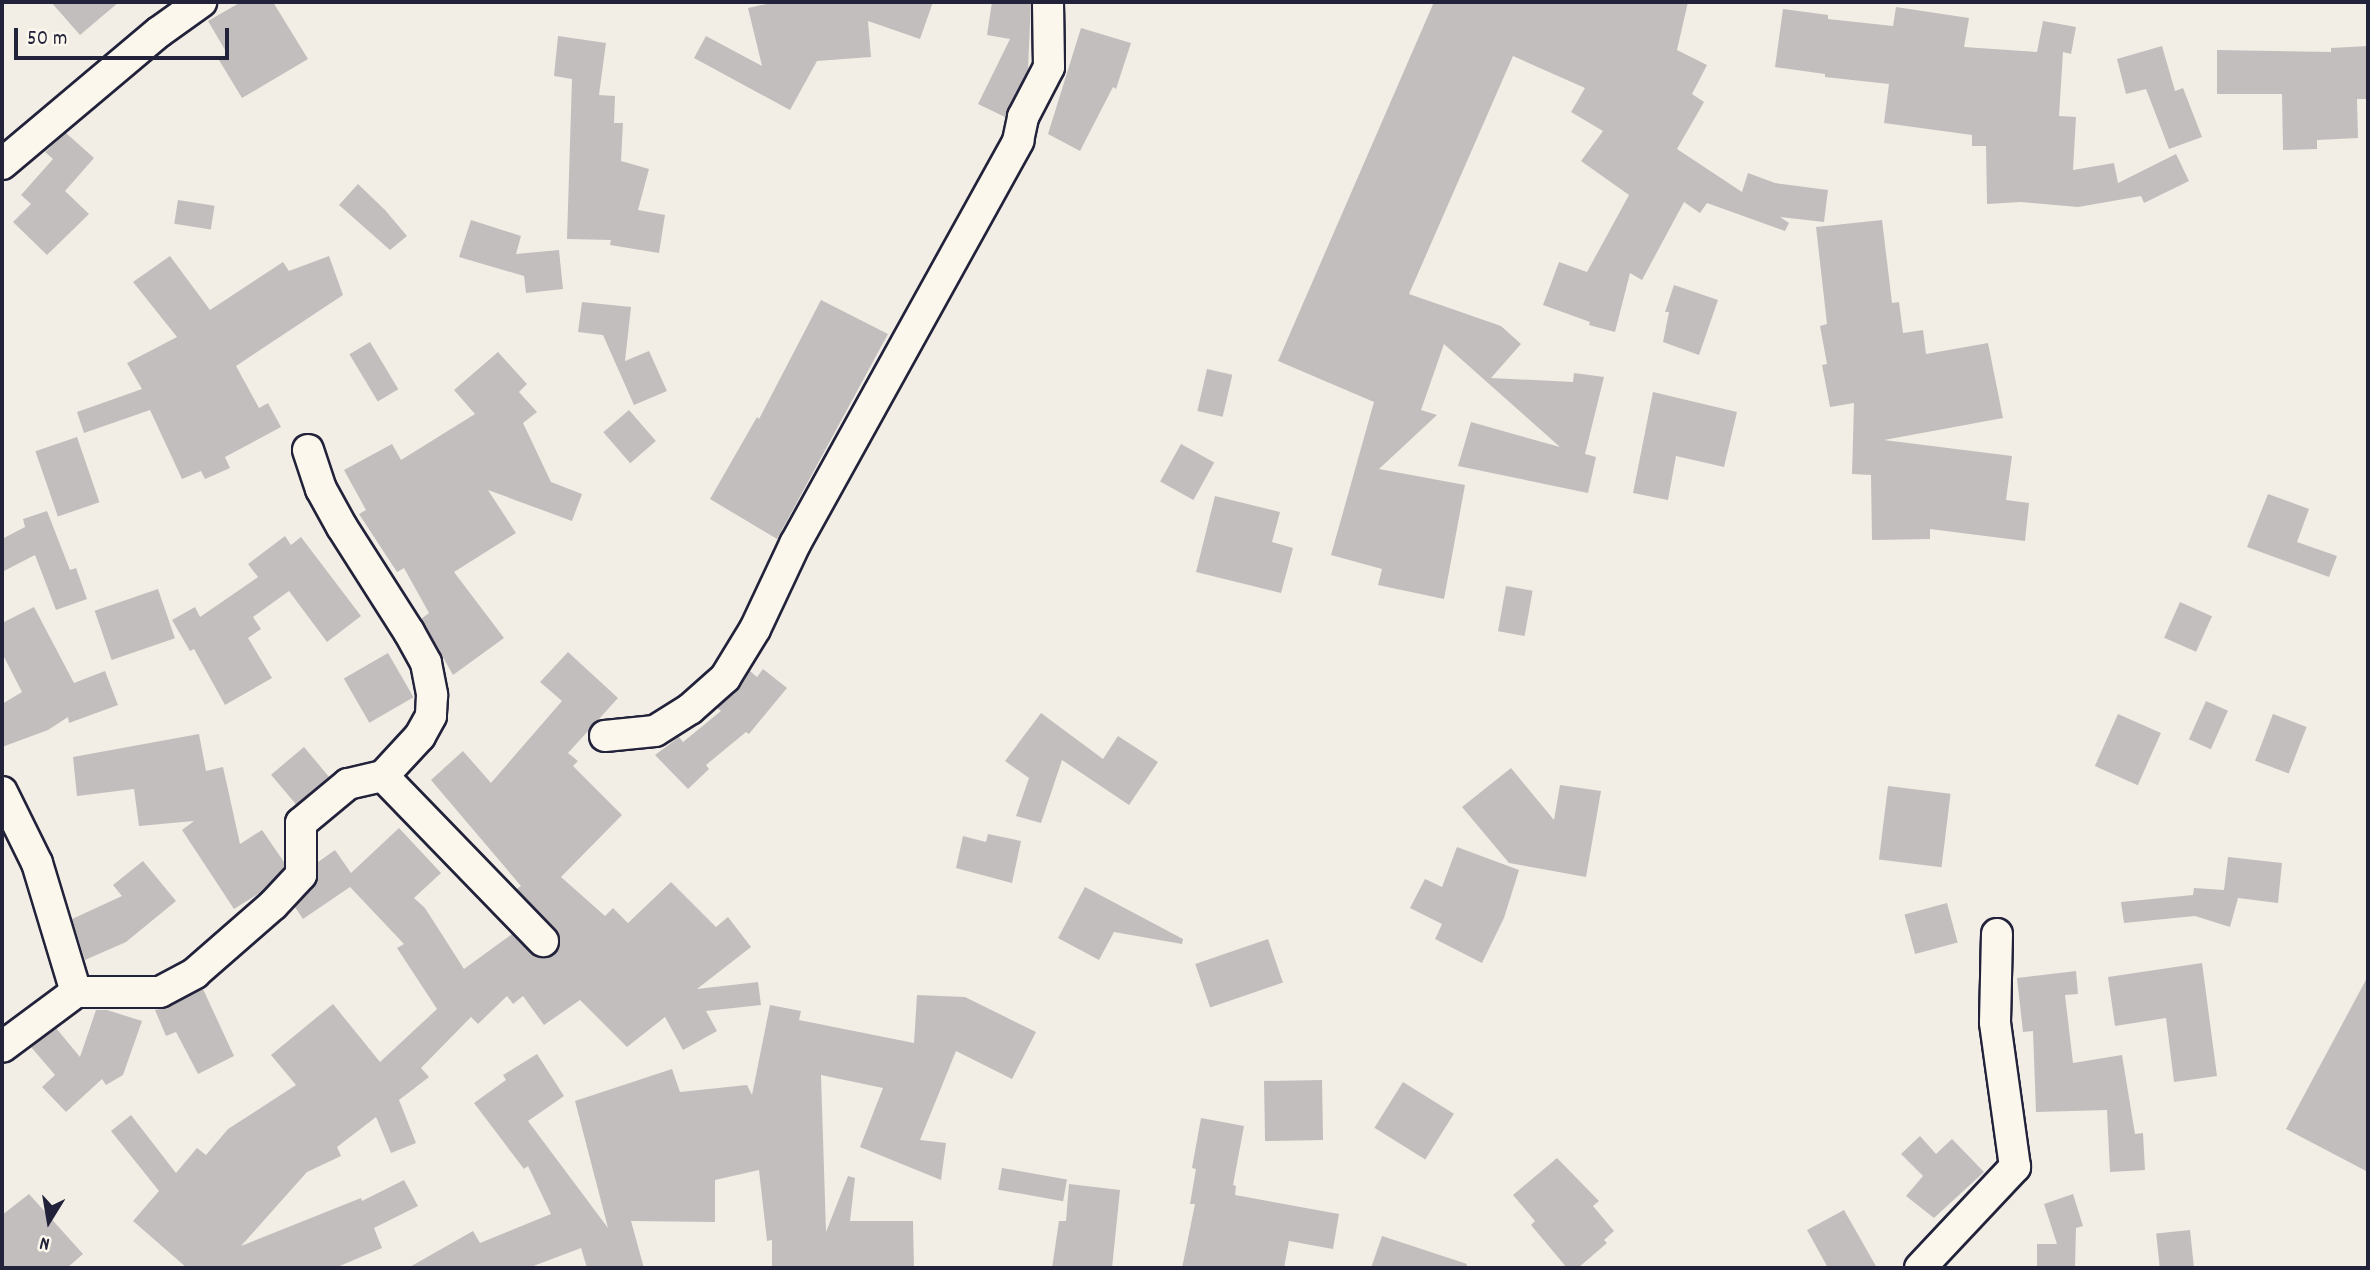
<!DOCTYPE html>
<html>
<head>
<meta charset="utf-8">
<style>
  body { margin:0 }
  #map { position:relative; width:2370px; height:1270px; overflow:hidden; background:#f2eee5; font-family:Dekko,sans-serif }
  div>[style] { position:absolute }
  .building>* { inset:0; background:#c2bebe; transform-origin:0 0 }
  .roads { filter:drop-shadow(2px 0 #22223b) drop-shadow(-2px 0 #22223b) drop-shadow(0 2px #22223b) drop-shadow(0 -2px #22223b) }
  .street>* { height:30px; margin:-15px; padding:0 15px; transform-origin:15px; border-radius:15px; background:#fbf7ec }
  span { translate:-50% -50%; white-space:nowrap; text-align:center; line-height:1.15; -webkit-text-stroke:6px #fbf7ec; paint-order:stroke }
  .frame { position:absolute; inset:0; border:4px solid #22223b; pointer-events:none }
  .north { position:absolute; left:14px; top:1186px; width:70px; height:70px; -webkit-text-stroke:5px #fbf7ec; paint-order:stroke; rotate:191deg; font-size:19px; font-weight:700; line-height:28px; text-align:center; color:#22223b }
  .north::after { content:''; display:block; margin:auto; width:24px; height:32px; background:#22223b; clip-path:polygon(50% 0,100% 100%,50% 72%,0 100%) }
  .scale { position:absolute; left:14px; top:28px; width:215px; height:32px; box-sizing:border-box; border:4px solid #22223b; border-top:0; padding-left:9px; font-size:21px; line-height:24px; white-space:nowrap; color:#22223b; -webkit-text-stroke:5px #fbf7ec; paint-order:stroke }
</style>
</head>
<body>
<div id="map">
  <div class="building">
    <i style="clip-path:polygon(51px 2px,119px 2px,80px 35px)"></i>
    <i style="clip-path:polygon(241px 2px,273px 2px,308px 59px,242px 98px,219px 60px,228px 55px,208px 21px)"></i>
    <i style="clip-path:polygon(776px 2px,933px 2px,920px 39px,868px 21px,871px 57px,817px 61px,790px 110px,694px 58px,706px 36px,762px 66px,748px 8px)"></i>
    <i style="clip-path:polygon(992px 2px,1031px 2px,1028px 69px,1005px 117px,978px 104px,1010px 39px,987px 35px)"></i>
    <i style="clip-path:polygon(1434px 2px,1688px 2px,1677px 50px,1707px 65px,1692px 94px,1704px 102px,1677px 149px,1742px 192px,1748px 173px,1775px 183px,1828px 190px,1824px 222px,1780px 217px,1789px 223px,1785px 231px,1707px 203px,1700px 213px,1684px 202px,1642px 280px,1630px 273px,1615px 332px,1589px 325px,1590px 322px,1543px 305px,1559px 262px,1587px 272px,1629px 195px,1581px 161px,1603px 131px,1571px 112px,1585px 88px,1513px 56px,1409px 294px,1501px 326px,1521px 344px,1491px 378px,1573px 382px,1574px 373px,1604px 377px,1585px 454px,1596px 457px,1588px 493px,1458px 466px,1471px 422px,1560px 447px,1444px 344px,1421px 410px,1437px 415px,1379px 469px,1465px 485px,1444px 599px,1378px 585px,1382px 569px,1331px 555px,1374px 402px,1278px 361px)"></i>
    <i style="clip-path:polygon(1896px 7px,1969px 18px,1964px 47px,2037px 52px,2043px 21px,2076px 27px,2071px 54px,2063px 52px,2059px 116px,2076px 117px,2073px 170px,2114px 163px,2118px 183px,2176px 154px,2189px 181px,2144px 203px,2141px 196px,2078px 207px,2021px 202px,1987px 204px,1986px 146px,1972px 146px,1972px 135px,1884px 123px,1889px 84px,1825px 77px,1825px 74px,1775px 67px,1783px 9px,1828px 15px,1828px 19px,1893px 26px)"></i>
    <i style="clip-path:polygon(1081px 28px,1131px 43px,1116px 89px,1113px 87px,1080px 151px,1048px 134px)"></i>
    <i style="clip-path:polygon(558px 36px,606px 43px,599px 95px,615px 96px,614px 123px,623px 123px,621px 161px,649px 169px,638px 210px,665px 215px,659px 253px,610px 245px,611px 240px,567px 239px,572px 79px,554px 76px)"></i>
    <i style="clip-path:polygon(2162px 46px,2175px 91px,2183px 88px,2202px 137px,2169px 149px,2146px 89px,2126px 94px,2117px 59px)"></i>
    <i style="clip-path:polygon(2368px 46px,2368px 99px,2357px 99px,2358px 138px,2317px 140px,2317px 149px,2283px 150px,2282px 94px,2217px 94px,2217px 50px,2331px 52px,2331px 48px)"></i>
    <i style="clip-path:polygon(66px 133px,94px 158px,65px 191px,89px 214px,47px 255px,13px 222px,31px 204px,21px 195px,53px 159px,45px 152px)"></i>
    <i style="clip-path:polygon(358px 184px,385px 210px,407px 236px,390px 250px,339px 205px)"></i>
    <i style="left:178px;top:200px;width:37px;height:24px;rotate:9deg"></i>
    <i style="clip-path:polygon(471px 220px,521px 236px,516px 254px,559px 250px,563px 289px,526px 293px,524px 276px,459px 257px)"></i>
    <i style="clip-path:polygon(1882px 220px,1892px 303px,1899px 302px,1903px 333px,1923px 330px,1926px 354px,1988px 343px,2003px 418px,1884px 440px,2012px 456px,2006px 500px,2029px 503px,2025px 541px,1930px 529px,1930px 539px,1872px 540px,1871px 475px,1852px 474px,1854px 403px,1830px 407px,1822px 365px,1827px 364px,1820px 326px,1827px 324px,1816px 227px)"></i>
    <i style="clip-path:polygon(170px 256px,210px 310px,283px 262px,289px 271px,329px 256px,343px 295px,236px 366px,259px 408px,268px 403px,281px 427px,225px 457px,230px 468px,205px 479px,201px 471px,182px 479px,150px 410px,84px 433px,77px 412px,142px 389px,127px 363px,177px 337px,133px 282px)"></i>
    <i style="clip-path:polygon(1674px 285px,1718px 300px,1699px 355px,1663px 342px,1669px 312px,1665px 312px)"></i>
    <i style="clip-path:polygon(821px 300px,888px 334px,777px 539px,710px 499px,757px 417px,759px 419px)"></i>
    <i style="clip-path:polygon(582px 302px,631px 307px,625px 361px,649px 351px,667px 391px,634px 405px,603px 335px,578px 332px)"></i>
    <i style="left:370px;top:342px;width:55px;height:24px;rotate:59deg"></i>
    <i style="clip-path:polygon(498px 352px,527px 384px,519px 392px,537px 412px,523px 423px,551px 482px,582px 494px,572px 521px,488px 490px,516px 533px,454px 572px,504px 638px,453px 675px,421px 619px,429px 613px,404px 568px,397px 572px,359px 514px,366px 510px,344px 470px,392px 444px,401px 460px,475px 414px,454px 390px)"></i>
    <i style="left:1207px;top:369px;width:26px;height:43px;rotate:13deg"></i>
    <i style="clip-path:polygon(1653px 392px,1737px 412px,1724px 467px,1676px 456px,1668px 500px,1633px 493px)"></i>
    <i style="left:629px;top:410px;width:41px;height:34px;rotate:49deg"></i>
    <i style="left:77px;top:437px;width:69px;height:44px;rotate:71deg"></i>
    <i style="left:1181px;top:444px;width:38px;height:43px;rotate:29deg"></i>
    <i style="clip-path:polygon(2268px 494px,2309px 509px,2297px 542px,2337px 556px,2329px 577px,2247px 547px)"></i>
    <i style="clip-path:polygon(1215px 496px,1280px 512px,1272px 542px,1293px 548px,1281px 593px,1196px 572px)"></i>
    <i style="clip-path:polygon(47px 511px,70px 570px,76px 568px,87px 599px,56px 610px,35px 555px,2px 572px,2px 539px,25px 527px,23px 519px)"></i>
    <i style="clip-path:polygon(285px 536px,291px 545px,301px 537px,361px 616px,327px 642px,289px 591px,253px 617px,261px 629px,248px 638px,272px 678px,225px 705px,194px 649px,190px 651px,172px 620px,195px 607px,200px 617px,258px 577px,248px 564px)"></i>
    <i style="left:1506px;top:586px;width:27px;height:46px;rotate:10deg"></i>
    <i style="left:158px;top:589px;width:52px;height:67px;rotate:71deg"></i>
    <i style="left:2180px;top:602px;width:35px;height:39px;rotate:24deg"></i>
    <i style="clip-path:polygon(34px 607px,74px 683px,105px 671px,118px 705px,69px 723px,68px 717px,48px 730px,2px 747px,2px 704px,22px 692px,2px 653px,2px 623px)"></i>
    <i style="clip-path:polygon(568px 652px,618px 698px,568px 753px,578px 761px,573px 766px,622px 815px,561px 877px,605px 916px,613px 908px,628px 923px,671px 882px,716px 927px,728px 917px,751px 947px,697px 989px,758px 982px,761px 1005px,706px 1011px,717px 1031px,683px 1050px,665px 1017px,627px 1047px,580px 1000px,544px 1025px,523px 996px,513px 1004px,507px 996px,478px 1024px,471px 1017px,421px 1068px,429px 1077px,399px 1100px,416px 1143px,391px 1153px,376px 1117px,337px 1147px,341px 1156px,307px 1172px,241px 1246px,361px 1198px,362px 1201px,404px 1180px,418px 1206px,374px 1228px,382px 1248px,335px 1268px,187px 1268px,133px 1221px,159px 1191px,111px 1131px,131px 1115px,176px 1173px,197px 1148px,206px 1155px,228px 1129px,296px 1085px,271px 1055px,333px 1004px,380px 1062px,437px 1009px,397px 948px,404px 944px,350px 887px,303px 919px,295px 907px,314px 886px,318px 862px,335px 850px,351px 873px,399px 828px,441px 873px,414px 898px,425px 908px,464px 969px,512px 934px,538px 958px,547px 958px,556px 953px,560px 937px,556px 929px,517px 889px,521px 886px,431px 780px,463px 751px,491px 783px,562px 701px,540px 682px)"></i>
    <i style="left:388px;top:653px;width:51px;height:51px;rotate:60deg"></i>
    <i style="clip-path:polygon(763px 669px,787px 688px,749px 734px,746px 732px,706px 765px,709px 769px,688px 789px,655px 755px,679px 737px,683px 742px,721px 711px,717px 708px,737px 691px,750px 671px,757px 677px)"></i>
    <i style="left:2206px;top:701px;width:24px;height:42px;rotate:24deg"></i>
    <i style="clip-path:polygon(1041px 713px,1103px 759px,1118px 736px,1158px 762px,1129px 805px,1062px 760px,1041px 823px,1016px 816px,1029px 778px,1005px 761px)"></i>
    <i style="left:2118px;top:714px;width:47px;height:57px;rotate:24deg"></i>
    <i style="left:2273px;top:714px;width:36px;height:50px;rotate:21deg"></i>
    <i style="clip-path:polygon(199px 734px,206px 771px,223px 767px,240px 844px,262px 830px,284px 862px,284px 868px,263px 891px,234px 909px,182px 830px,194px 821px,139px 826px,134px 789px,77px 796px,73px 757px)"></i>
    <i style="left:304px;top:747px;width:39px;height:43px;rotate:50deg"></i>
    <i style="clip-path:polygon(1511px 768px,1554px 820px,1560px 785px,1601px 791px,1586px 877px,1509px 863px,1462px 807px)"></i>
    <i style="left:1888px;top:786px;width:63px;height:74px;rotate:7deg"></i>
    <i style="clip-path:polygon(988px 834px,1021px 841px,1012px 883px,956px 868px,963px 836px,986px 842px)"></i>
    <i style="clip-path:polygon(1457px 847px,1519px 870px,1504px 918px,1482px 963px,1435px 939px,1442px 924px,1410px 908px,1425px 879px,1442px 887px)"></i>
    <i style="clip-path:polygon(2228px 857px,2282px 863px,2278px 903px,2238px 898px,2230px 927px,2195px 916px,2124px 923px,2121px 902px,2193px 895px,2194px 888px,2224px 890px)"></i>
    <i style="clip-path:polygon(143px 861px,176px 901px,126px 942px,85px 960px,72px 919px,122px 896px,113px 885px)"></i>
    <i style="clip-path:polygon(1085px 887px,1183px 939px,1182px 944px,1114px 932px,1099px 960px,1058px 938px)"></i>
    <i style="left:1947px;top:903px;width:41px;height:44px;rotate:75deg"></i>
    <i style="left:1268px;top:939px;width:46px;height:77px;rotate:71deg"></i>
    <i style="clip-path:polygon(2202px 963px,2217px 1076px,2174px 1082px,2166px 1018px,2115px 1026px,2108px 977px)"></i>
    <i style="clip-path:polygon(2076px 971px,2078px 994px,2065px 995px,2073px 1063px,2122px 1055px,2135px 1134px,2143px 1133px,2145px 1170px,2110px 1172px,2107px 1110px,2036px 1112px,2033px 1031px,2023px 1032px,2017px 978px)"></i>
    <i style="clip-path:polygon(2368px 976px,2368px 1172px,2286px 1129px)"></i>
    <i style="clip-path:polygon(203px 989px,234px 1056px,198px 1074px,176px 1032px,166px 1036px,155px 1010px,168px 1007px)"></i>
    <i style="clip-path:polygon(917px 995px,965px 997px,1036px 1032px,1012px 1079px,956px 1051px,920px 1140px,946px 1143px,941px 1180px,860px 1147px,883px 1088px,821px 1075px,826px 1232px,848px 1176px,855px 1178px,850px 1221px,913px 1221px,914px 1268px,772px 1268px,772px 1240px,767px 1241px,759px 1170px,715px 1180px,715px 1222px,631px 1221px,644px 1268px,587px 1268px,581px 1248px,528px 1268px,408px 1268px,473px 1231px,480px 1243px,551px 1214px,528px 1166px,524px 1169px,474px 1103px,506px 1080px,503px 1075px,537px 1054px,564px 1096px,528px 1121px,608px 1228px,575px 1101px,672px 1069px,680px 1092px,747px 1085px,752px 1095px,770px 1005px,801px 1011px,799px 1020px,914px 1043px)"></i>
    <i style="clip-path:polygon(96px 1010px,107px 1010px,142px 1021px,123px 1075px,106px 1085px,102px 1079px,66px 1112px,42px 1087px,55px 1075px,31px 1047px,56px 1028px,80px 1057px)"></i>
    <i style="left:1322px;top:1080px;width:60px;height:58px;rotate:89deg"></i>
    <i style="left:1403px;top:1082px;width:60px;height:54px;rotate:32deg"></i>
    <i style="clip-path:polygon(1201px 1118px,1244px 1126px,1233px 1185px,1236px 1186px,1235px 1195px,1339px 1214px,1333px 1249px,1289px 1241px,1284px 1268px,1182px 1268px,1195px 1204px,1190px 1204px,1196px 1169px,1192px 1168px)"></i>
    <i style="clip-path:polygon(1920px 1136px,1936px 1154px,1952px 1139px,1984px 1172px,1934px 1218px,1906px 1196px,1923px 1176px,1901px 1154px)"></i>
    <i style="clip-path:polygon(1557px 1158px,1599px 1201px,1593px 1206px,1614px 1231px,1604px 1240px,1607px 1243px,1578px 1268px,1567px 1268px,1531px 1225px,1535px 1221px,1513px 1195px)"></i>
    <i style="left:1002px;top:1168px;width:66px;height:22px;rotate:10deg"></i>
    <i style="clip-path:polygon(1069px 1184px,1120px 1190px,1112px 1268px,1052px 1268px,1059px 1221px,1066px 1221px)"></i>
    <i style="clip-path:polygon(29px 1194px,83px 1254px,67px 1268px,2px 1268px,2px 1215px)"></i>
    <i style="clip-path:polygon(2073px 1194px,2083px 1226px,2076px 1228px,2075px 1268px,2037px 1268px,2037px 1244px,2057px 1244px,2044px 1204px)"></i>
    <i style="clip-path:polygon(1844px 1210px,1877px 1268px,1828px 1268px,1807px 1230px)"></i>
    <i style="left:2190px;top:1230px;width:38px;height:34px;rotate:84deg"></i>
    <i style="clip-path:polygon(1382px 1236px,1467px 1264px,1466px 1268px,1371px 1268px)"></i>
  </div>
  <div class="roads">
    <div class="street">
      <i style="left:2px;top:164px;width:205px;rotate:-40.1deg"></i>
      <i style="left:159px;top:32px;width:52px;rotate:-35.5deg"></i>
      <i style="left:308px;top:450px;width:41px;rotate:71.6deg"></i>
      <i style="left:321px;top:489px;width:43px;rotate:61.1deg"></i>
      <i style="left:342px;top:527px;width:125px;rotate:57.5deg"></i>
      <i style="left:409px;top:632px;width:35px;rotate:61deg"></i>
      <i style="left:426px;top:663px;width:33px;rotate:79deg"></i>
      <i style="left:432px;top:695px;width:21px;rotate:93deg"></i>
      <i style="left:431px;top:716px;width:23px;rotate:119deg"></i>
      <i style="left:420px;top:736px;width:54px;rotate:132.8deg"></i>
      <i style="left:605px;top:736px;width:50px;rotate:-5.7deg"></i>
      <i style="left:655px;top:731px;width:41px;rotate:-32.2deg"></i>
      <i style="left:690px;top:709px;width:47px;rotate:-41.5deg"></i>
      <i style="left:725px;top:678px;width:57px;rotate:-58.5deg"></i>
      <i style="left:755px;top:629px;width:94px;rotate:-64.8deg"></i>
      <i style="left:795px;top:544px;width:461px;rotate:-61deg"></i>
      <i style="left:1018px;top:141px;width:25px;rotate:-78deg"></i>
      <i style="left:1023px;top:117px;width:56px;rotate:-62.5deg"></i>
      <i style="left:1049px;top:67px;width:65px;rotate:-90.9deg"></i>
      <i style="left:2px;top:792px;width:79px;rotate:63.8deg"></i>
      <i style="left:37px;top:863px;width:135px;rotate:73.2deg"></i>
      <i style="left:76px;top:992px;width:92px;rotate:143.4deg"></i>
      <i style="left:76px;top:992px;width:84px"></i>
      <i style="left:160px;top:992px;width:40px;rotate:-28deg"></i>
      <i style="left:195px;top:973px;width:103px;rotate:-41.1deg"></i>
      <i style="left:273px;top:905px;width:41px;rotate:-47deg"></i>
      <i style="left:301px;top:875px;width:52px;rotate:-90deg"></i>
      <i style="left:301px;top:823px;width:61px;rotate:-39.7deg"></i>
      <i style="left:348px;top:784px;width:36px;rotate:-13deg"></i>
      <i style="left:383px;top:776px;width:230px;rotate:45.9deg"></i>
      <i style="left:1920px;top:1268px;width:139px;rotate:-46.8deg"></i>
      <i style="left:2015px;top:1167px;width:146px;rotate:-97.9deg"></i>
      <i style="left:1995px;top:1022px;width:88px;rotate:-88.7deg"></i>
    </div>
  </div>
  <div class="frame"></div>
  <div class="north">N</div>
  <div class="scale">50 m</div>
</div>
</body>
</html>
